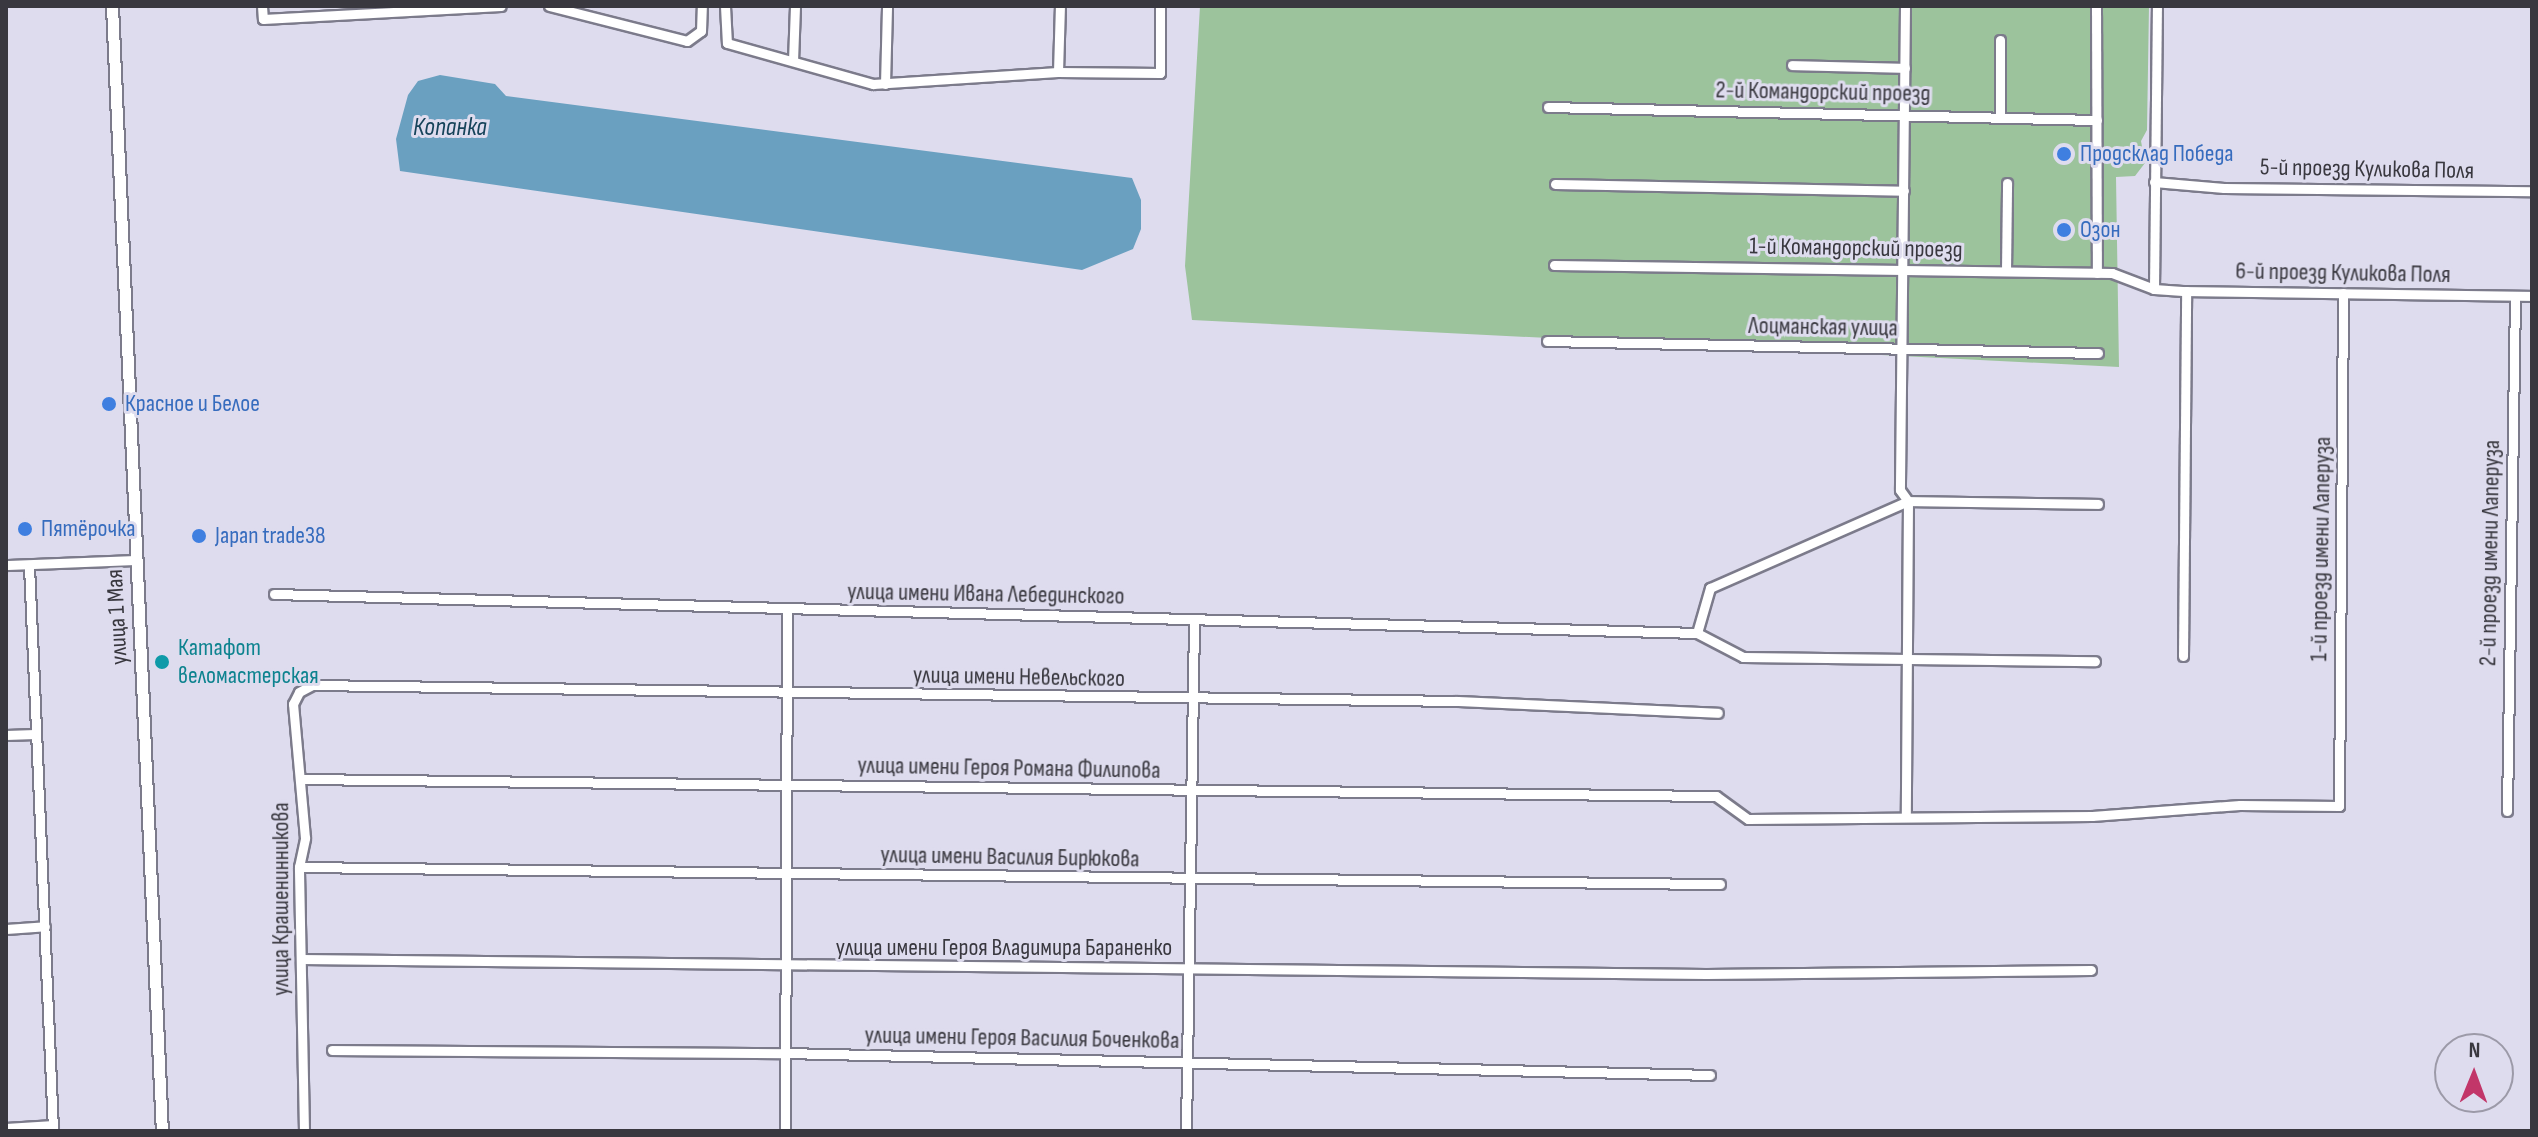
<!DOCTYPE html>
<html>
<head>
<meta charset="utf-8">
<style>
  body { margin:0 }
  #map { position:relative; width:2538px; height:1137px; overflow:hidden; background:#dedcee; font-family:"Sofia Sans Condensed",sans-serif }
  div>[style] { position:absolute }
  .green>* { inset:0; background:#9cc39c }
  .water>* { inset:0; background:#6aa0c0 }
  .roads { filter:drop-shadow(2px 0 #7c7b8b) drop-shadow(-2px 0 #7c7b8b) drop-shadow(0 2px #7c7b8b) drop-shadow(0 -2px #7c7b8b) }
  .minor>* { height:9px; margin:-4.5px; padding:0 4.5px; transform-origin:4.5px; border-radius:4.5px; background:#fff }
  .tertiary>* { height:11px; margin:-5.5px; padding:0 5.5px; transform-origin:5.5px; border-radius:5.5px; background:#fff }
  .dots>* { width:22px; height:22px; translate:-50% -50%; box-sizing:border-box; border:4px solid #dedcee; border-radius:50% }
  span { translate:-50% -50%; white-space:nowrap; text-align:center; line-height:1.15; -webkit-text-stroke:6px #dedcee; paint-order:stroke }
  .street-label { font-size:24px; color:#39383f }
  .shop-label { font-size:24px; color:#366cbe }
  .left { translate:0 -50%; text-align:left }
  .culture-label { font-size:24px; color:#0d838f }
  .water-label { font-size:26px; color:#16435a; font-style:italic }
  .frame { position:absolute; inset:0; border:8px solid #39383f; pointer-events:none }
  .north { position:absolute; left:2434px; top:1033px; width:80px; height:80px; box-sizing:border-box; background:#dedcee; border:2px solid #9c9aa8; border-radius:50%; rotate:1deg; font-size:22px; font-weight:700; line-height:32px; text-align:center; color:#39383f }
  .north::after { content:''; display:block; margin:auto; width:28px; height:36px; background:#c23669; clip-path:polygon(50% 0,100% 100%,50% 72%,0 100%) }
</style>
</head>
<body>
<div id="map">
  <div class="green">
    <i style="clip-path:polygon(1200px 6px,2149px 6px,2147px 130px,2141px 141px,2145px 163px,2135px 176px,2116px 177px,2119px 367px,1192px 320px,1185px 266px)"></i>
  </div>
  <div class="water">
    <i style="clip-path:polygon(440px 75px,495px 84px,506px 96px,1132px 178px,1141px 200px,1141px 229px,1133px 249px,1082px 270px,400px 171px,396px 139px,408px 95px,418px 81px)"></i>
  </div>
  <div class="roads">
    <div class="minor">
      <i style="left:262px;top:6px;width:13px;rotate:86deg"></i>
      <i style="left:263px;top:19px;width:238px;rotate:-3.1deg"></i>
      <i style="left:549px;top:6px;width:142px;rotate:14.2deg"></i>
      <i style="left:687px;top:41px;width:17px;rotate:-36deg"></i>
      <i style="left:701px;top:31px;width:25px;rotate:-88deg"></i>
      <i style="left:725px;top:6px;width:37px;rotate:87deg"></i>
      <i style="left:727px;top:43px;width:152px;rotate:15.7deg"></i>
      <i style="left:873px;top:84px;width:185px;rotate:-3.7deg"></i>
      <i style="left:1058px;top:72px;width:102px;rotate:0.6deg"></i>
      <i style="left:1160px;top:73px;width:67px;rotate:-90deg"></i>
      <i style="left:1905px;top:6px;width:484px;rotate:90.6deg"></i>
      <i style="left:1900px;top:490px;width:14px;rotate:54deg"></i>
      <i style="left:1908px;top:501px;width:316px;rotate:90.4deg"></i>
      <i style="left:2096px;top:6px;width:267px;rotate:89.8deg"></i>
      <i style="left:2000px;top:40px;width:75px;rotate:90deg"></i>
      <i style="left:793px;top:61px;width:55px;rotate:-87.9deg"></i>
      <i style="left:1792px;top:65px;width:113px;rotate:1.5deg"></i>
      <i style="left:1058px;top:72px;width:66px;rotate:-88.3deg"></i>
      <i style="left:885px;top:84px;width:78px;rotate:-88.5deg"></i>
      <i style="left:1548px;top:107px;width:549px;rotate:1.36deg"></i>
      <i style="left:2154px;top:182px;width:70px;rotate:4.9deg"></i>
      <i style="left:2224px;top:188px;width:308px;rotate:0.6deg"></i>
      <i style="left:1555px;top:184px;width:349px;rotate:1.1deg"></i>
      <i style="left:1554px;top:265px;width:558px;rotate:0.82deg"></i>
      <i style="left:2112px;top:273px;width:45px;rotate:20.9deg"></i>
      <i style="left:2154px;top:289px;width:32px;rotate:4deg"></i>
      <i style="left:2186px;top:291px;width:346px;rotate:0.8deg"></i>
      <i style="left:2006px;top:271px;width:88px;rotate:-89.3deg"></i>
      <i style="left:2154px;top:289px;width:283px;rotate:-89.4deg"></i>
      <i style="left:1547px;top:341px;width:551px;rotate:1.25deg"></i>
      <i style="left:6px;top:565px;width:131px;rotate:-2.2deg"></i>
      <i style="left:29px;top:565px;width:567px;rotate:87.57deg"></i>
      <i style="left:274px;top:594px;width:1424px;rotate:1.57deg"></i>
      <i style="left:1697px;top:633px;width:52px;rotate:27.6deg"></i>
      <i style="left:1743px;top:657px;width:352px;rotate:0.7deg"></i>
      <i style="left:1697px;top:633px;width:47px;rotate:-73.9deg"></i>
      <i style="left:1710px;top:588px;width:216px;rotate:-23.7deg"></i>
      <i style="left:1908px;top:501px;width:190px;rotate:0.9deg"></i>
      <i style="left:2183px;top:656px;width:365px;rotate:-89.5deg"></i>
      <i style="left:6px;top:735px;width:29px;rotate:-2deg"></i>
      <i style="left:301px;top:779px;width:1415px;rotate:0.69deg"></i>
      <i style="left:1716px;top:796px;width:39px;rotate:36deg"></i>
      <i style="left:1748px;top:819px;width:344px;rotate:-0.5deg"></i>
      <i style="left:2092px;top:816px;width:148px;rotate:-4.3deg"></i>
      <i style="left:2240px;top:805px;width:99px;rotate:0.6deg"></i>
      <i style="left:2339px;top:806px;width:513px;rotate:-89.55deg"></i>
      <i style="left:2507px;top:811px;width:515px;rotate:-89.11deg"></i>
      <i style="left:299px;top:867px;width:1421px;rotate:0.69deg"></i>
      <i style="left:6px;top:929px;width:39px;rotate:-4deg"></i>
      <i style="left:301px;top:959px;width:1405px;rotate:0.61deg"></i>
      <i style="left:1706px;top:974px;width:385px;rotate:-0.6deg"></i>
      <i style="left:332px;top:1050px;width:453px;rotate:0.4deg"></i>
      <i style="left:785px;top:1053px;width:925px;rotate:1.36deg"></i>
      <i style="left:6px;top:1128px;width:47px;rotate:-3.7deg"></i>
      <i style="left:304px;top:1131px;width:264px;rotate:-91.1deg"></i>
      <i style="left:299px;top:867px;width:30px;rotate:-78deg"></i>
      <i style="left:305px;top:838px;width:135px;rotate:-95.1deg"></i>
      <i style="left:293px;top:704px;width:13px;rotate:-63deg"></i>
      <i style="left:299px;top:692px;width:15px;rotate:-28deg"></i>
      <i style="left:312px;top:685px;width:1145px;rotate:0.8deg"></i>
      <i style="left:1457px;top:701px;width:261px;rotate:2.6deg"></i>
      <i style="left:785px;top:1131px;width:522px;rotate:-89.78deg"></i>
      <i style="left:1186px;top:1131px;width:512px;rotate:-89.1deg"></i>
    </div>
    <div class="tertiary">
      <i style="left:112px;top:6px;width:1126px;rotate:87.46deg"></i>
    </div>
  </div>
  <div class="dots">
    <i style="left:2064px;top:154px;background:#3f7fe0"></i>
    <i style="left:2064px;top:230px;background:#3f7fe0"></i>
    <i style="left:109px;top:404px;background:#3f7fe0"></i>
    <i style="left:25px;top:529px;background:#3f7fe0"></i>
    <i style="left:199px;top:536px;background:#3f7fe0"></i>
    <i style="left:162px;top:662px;background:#0f9aa8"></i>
  </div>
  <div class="street-label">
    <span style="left:1823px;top:92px;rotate:1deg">2-й Командорский проезд</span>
    <span style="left:2367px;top:169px;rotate:1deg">5-й проезд Куликова Поля</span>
    <span style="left:1856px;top:248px;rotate:1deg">1-й Командорский проезд</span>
    <span style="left:2343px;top:273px;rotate:1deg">6-й проезд Куликова Поля</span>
    <span style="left:1823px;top:327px;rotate:1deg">Лоцманская улица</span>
    <span style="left:2321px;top:549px;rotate:-89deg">1-й проезд имени Лаперуза</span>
    <span style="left:2490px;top:553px;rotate:-89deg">2-й проезд имени Лаперуза</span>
    <span style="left:986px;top:594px;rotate:1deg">улица имени Ивана Лебединского</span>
    <span style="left:117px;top:617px;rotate:-93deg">улица 1 Мая</span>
    <span style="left:1019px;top:677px;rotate:1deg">улица имени Невельского</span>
    <span style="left:1009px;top:768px;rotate:1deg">улица имени Героя Романа Филипова</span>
    <span style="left:1010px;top:857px;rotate:1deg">улица имени Василия Бирюкова</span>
    <span style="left:281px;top:899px;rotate:-90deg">улица Крашенинникова</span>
    <span style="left:1004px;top:948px">улица имени Героя Владимира Бараненко</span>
    <span style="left:1022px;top:1038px;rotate:1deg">улица имени Героя Василия Боченкова</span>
  </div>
  <div class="shop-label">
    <span class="left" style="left:2080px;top:154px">Продсклад Победа</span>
    <span class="left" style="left:2080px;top:230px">Озон</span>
    <span class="left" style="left:125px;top:404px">Красное и Белое</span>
    <span class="left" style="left:41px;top:529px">Пятёрочка</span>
    <span class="left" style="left:215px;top:536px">Japan trade38</span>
  </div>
  <div class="culture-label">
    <span class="left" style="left:178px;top:662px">Катафот<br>веломастерская</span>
  </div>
  <div class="water-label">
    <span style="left:450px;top:128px">Копанка</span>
  </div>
  <div class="frame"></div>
  <div class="north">N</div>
</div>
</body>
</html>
